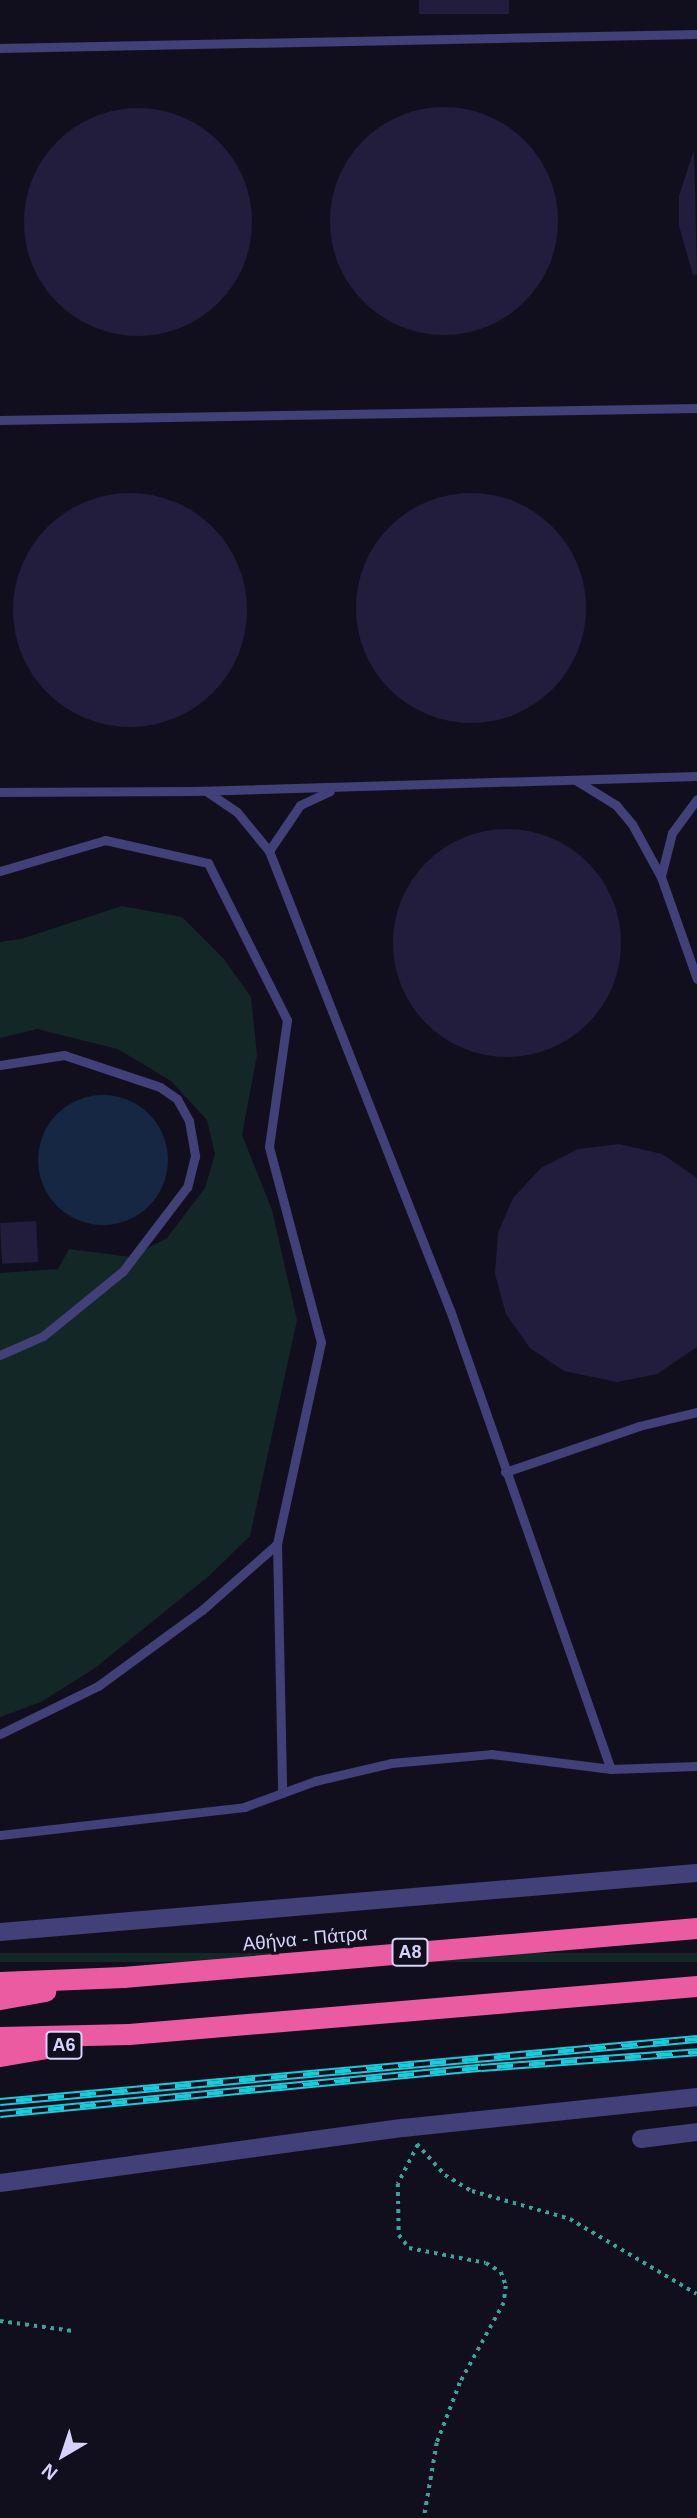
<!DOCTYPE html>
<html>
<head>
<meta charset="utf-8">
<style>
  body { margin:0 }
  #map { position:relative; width:697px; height:2518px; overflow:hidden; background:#110f1e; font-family:Helvetica,sans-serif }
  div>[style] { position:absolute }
  .green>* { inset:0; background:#132726; transform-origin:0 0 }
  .water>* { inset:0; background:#152742 }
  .round { border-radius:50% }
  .building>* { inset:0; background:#231d3d; transform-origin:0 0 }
  .path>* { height:3.5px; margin-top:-1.75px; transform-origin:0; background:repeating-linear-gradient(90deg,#3ca39c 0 3.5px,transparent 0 8.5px) }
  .service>* { height:9px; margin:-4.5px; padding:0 4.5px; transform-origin:4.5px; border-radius:4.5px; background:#414078 }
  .minor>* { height:18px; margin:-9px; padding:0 9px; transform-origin:9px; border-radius:9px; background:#414078 }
  .tertiary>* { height:18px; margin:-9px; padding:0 9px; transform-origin:9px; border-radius:9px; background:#414078 }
  .motorway>* { height:21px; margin:-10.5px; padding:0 10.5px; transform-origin:10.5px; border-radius:10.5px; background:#eb5ba2 }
  .rail>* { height:8px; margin-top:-4px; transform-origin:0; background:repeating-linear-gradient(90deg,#110f1e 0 16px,#1bcbdc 0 32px); box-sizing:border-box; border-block:2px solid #1bcbdc }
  span { translate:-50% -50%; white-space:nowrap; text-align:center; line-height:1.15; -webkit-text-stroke:6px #110f1e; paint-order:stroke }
  .shield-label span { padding:2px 5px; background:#110f1e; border:2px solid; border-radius:5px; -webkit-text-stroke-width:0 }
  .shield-label { font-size:18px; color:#d6d2f9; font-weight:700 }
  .street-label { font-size:19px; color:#d6d2f9 }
  .north { position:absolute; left:28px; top:2420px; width:70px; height:70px; -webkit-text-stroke:5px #110f1e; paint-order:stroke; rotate:219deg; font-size:19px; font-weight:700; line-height:28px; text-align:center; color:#d6d2f9 }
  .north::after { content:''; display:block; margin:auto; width:24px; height:32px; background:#d6d2f9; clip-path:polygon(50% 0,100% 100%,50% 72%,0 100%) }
</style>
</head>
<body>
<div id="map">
  <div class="green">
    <i style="clip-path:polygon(122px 906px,182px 917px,223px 958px,251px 997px,257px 1055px,242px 1135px,272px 1210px,297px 1320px,250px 1536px,210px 1575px,95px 1668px,41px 1702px,0 1717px,0 1273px,58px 1269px,69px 1249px,131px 1257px,167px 1238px,205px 1188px,215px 1154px,207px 1120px,171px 1081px,118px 1049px,37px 1029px,0 1038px,0 942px,21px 939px)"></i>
    <i style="left:697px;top:1953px;width:9px;height:700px;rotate:90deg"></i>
  </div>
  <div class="water">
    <i class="round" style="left:38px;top:1095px;width:130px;height:130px"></i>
  </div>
  <div class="building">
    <i style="left:419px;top:0;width:90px;height:14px"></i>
    <i class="round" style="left:330px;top:107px;width:228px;height:228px"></i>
    <i class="round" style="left:24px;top:108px;width:228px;height:228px"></i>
    <i style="clip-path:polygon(694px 150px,697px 274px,693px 275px,679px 226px,679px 196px)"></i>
    <i class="round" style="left:356px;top:493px;width:230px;height:230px"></i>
    <i class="round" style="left:13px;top:493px;width:234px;height:234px"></i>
    <i class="round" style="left:393px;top:829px;width:228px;height:228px"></i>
    <i style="clip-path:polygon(619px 1144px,662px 1154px,697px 1178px,697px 1347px,657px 1374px,617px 1382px,564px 1371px,530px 1348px,506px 1314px,495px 1274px,498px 1233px,513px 1198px,541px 1168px,578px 1149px)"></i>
    <i style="left:36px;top:1221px;width:41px;height:36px;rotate:87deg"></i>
  </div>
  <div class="path">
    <i style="left:417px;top:2144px;width:42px;rotate:47.9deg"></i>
    <i style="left:445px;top:2175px;width:31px;rotate:31deg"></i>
    <i style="left:472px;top:2191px;width:102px;rotate:15.9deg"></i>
    <i style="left:570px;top:2219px;width:147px;rotate:30.6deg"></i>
    <i style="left:418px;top:2145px;width:44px;rotate:117.1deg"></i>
    <i style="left:398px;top:2184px;width:51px;rotate:88.9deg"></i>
    <i style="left:399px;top:2235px;width:16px;rotate:52deg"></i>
    <i style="left:409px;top:2248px;width:78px;rotate:11deg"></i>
    <i style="left:486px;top:2263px;width:17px;rotate:31deg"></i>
    <i style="left:501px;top:2272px;width:15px;rotate:70deg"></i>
    <i style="left:506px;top:2286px;width:17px;rotate:97deg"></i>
    <i style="left:504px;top:2303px;width:91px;rotate:118.8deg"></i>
    <i style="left:460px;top:2383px;width:64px;rotate:111deg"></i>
    <i style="left:437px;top:2443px;width:76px;rotate:99.8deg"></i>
    <i style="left:0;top:2321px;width:74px;rotate:7.8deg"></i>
  </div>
  <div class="service">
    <i style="left:0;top:48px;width:697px;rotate:-1.15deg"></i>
    <i style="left:0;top:420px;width:697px;rotate:-0.99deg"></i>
    <i style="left:577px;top:781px;width:46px;rotate:31.6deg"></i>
    <i style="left:616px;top:805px;width:25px;rotate:50deg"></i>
    <i style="left:632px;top:824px;width:60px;rotate:61.3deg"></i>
    <i style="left:661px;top:877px;width:108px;rotate:70.6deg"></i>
    <i style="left:206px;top:791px;width:37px;rotate:34deg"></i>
    <i style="left:237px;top:812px;width:50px;rotate:50.6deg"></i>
    <i style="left:269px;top:851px;width:493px;rotate:68.5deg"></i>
    <i style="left:450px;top:1310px;width:486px;rotate:70.7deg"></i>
    <i style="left:0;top:792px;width:195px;rotate:-0.3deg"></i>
    <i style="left:195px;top:791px;width:502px;rotate:-1.71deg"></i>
    <i style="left:269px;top:851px;width:55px;rotate:-56deg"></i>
    <i style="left:300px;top:805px;width:33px;rotate:-25deg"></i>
    <i style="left:0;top:871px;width:109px;rotate:-16.4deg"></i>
    <i style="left:105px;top:840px;width:106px;rotate:12.6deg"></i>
    <i style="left:208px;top:863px;width:176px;rotate:63.3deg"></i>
    <i style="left:287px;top:1020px;width:128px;rotate:98.1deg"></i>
    <i style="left:269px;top:1147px;width:202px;rotate:75.1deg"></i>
    <i style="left:321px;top:1342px;width:207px;rotate:102.3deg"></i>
    <i style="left:277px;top:1544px;width:249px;rotate:88.8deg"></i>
    <i style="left:661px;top:876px;width:44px;rotate:-75.7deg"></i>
    <i style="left:672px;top:833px;width:42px;rotate:-53.7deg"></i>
    <i style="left:0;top:1065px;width:65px;rotate:-8.9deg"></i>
    <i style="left:64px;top:1055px;width:101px;rotate:18.4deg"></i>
    <i style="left:160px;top:1087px;width:21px;rotate:35deg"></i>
    <i style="left:177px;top:1099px;width:25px;rotate:61deg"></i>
    <i style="left:189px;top:1121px;width:36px;rotate:80deg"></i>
    <i style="left:195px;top:1156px;width:32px;rotate:104deg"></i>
    <i style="left:187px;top:1187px;width:106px;rotate:127.3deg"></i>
    <i style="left:123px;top:1271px;width:103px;rotate:140.9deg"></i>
    <i style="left:43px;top:1336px;width:47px;rotate:156.2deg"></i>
    <i style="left:505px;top:1472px;width:142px;rotate:-18.9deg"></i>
    <i style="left:639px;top:1426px;width:60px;rotate:-13.6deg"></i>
    <i style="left:0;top:1734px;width:109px;rotate:-26.1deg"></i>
    <i style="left:98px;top:1686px;width:129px;rotate:-36.2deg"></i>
    <i style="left:202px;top:1610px;width:100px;rotate:-41.3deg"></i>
    <i style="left:0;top:1835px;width:246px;rotate:-6.5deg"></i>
    <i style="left:244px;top:1807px;width:76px;rotate:-20.1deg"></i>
    <i style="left:315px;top:1781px;width:78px;rotate:-13.3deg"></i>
    <i style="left:391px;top:1763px;width:100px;rotate:-5.1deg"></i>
    <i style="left:491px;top:1754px;width:121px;rotate:7.1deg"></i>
    <i style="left:611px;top:1769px;width:86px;rotate:-2deg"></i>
  </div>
  <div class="minor">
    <i style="left:0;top:1932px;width:699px;rotate:-4.84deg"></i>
    <i style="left:641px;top:2139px;width:56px;rotate:-7.1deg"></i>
  </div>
  <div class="tertiary">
    <i style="left:0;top:2183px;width:407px;rotate:-7.8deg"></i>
    <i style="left:403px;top:2128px;width:296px;rotate:-6deg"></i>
  </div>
  <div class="motorway">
    <i style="left:0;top:1982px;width:123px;rotate:-2.3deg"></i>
    <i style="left:123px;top:1977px;width:576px;rotate:-4.88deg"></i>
    <i style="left:0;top:1999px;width:46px;rotate:-10.1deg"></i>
    <i style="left:0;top:2037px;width:129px;rotate:-1.3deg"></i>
    <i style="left:129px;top:2034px;width:570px;rotate:-4.83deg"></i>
    <i style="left:0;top:2056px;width:59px;rotate:-9.8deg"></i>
  </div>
  <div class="rail">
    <i style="left:0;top:2102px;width:700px;rotate:-5.16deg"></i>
    <i style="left:0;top:2114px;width:483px;rotate:-5.5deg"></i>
    <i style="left:481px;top:2068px;width:217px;rotate:-4.2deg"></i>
  </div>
  <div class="shield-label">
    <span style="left:410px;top:1952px">Α8</span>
    <span style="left:64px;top:2045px">Α6</span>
  </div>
  <div class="street-label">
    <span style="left:305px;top:1939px;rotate:-5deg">Αθήνα - Πάτρα</span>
  </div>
  <div class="north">N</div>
</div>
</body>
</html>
